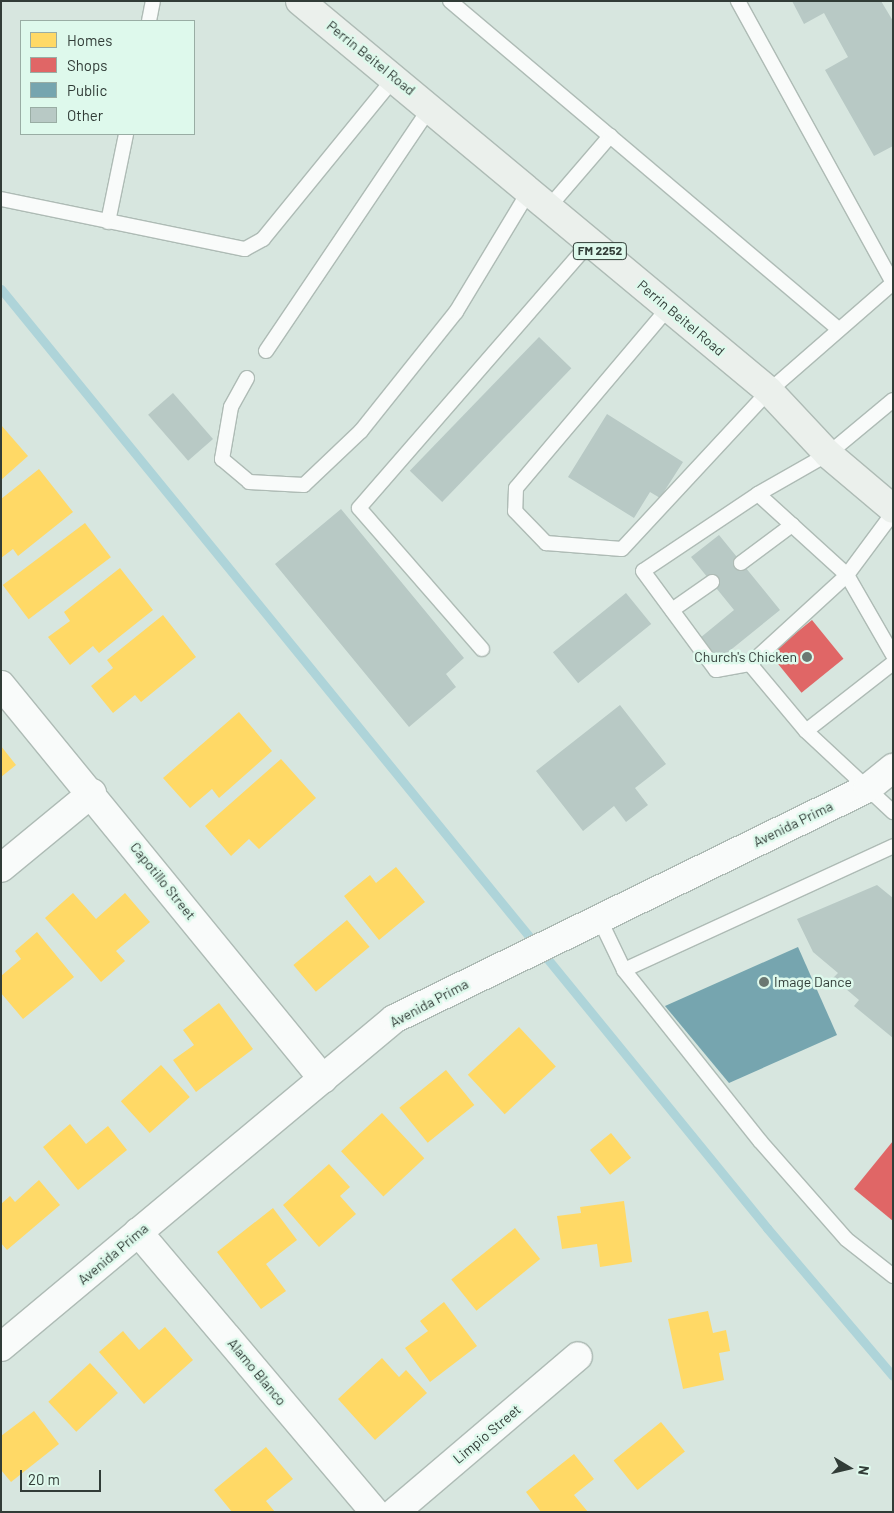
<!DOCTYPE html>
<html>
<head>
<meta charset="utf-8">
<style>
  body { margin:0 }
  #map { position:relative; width:894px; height:1513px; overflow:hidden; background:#d7e6df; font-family:Barlow,sans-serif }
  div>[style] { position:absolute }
  .homes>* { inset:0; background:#ffd966; transform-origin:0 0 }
  .shops>* { inset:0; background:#e06666; transform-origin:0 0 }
  .public>* { inset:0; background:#76a5af }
  .stream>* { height:9px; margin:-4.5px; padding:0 4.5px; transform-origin:4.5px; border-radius:4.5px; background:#aed4d9 }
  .building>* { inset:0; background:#b8c9c5; transform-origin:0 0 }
  .roads { filter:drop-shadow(1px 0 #aebbb5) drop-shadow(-1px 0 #aebbb5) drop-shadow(0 1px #aebbb5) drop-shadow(0 -1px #aebbb5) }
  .lane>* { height:14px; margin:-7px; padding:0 7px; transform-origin:7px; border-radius:7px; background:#f9fbfa }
  .street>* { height:28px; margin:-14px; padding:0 14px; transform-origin:14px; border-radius:14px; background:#f9fbfa }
  .primary>* { height:28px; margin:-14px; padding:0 14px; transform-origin:14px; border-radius:14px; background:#ebf0ec }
  .dots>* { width:14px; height:14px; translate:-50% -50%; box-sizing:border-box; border:2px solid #def9ec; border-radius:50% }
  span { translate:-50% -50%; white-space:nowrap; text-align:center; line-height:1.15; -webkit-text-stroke:5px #def9ec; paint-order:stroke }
  .shield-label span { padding:1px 4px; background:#def9ec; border:1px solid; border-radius:4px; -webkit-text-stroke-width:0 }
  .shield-label { font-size:12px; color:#313c37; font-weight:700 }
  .street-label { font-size:14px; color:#313c37 }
  .poi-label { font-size:14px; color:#313c37 }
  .right { translate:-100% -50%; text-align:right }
  .left { translate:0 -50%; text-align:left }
  .frame { position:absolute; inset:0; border:2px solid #313c37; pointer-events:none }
  .legend { position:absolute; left:20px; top:20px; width:175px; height:115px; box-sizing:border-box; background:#def9ec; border:1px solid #99ada4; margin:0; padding:6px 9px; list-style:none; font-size:15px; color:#313c37 }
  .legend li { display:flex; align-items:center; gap:10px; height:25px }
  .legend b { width:25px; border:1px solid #99ada4 }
  .north { position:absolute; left:824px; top:1443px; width:50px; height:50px; -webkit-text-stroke:4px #def9ec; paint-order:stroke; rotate:99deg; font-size:14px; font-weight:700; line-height:20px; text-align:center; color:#313c37 }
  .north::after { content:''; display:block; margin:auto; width:18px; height:22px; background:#313c37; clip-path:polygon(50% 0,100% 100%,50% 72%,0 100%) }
  .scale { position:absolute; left:20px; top:1470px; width:81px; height:22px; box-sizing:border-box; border:2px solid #313c37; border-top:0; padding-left:6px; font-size:15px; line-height:18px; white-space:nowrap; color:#313c37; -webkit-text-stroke:4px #def9ec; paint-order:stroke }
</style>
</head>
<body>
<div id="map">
  <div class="homes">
    <i style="clip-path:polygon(1px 425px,28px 456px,1px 480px)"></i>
    <i style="clip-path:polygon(39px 469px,73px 512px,18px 556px,13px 549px,1px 558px,1px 499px)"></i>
    <i style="left:85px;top:523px;width:43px;height:103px;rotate:53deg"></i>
    <i style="clip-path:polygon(120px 568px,153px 610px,99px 653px,93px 646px,70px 665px,48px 637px,70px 621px,64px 612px)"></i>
    <i style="clip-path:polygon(163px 615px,196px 657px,141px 702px,135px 695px,113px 713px,91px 686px,113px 668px,107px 660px)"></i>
    <i style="clip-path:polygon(239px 712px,272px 751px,219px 798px,212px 789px,190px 808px,163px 778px)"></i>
    <i style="clip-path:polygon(1px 746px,16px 765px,1px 777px)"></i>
    <i style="clip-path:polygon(281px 759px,316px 798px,259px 849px,249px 839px,231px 856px,205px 826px)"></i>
    <i style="clip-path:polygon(396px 867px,425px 902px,379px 940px,344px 896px,370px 875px,376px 883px)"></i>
    <i style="clip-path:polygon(73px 893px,96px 919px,125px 893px,150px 922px,116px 951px,125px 961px,101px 982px,45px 918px)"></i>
    <i style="left:347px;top:920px;width:35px;height:70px;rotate:50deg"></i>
    <i style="clip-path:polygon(37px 932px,74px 977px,23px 1019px,1px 993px,1px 976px,21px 959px,15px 951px)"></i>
    <i style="clip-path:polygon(219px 1003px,253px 1049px,196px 1092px,173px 1060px,194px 1045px,183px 1030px)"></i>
    <i style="left:519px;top:1027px;width:54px;height:70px;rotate:47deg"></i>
    <i style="left:161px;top:1065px;width:43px;height:54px;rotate:48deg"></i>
    <i style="left:446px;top:1070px;width:45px;height:60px;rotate:51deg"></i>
    <i style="left:382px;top:1113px;width:62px;height:56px;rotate:47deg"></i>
    <i style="clip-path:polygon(70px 1124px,86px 1144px,108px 1126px,127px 1150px,78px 1190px,43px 1147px)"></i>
    <i style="left:611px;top:1133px;width:32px;height:27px;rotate:51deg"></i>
    <i style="clip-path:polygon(329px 1164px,350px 1187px,340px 1196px,356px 1214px,319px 1247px,283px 1205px)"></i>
    <i style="clip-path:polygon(39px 1180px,60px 1205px,7px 1250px,1px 1243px,1px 1204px,10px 1196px,15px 1202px)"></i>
    <i style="clip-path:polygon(624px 1201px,632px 1262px,600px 1267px,597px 1244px,562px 1249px,557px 1216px,581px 1213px,580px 1207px)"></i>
    <i style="clip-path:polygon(273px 1208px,297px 1240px,266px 1264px,286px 1291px,261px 1309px,217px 1252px)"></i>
    <i style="left:515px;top:1228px;width:40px;height:82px;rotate:51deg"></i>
    <i style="clip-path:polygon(444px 1302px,477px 1346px,430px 1382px,405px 1348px,428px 1331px,420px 1321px)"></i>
    <i style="clip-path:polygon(708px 1311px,713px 1333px,726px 1330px,730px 1351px,719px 1353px,724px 1380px,683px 1389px,668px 1319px)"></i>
    <i style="clip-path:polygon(165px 1327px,193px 1360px,144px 1404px,99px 1352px,123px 1331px,139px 1350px)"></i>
    <i style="clip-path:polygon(382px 1358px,399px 1377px,406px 1370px,427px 1393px,375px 1440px,338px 1399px)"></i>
    <i style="left:90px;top:1363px;width:41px;height:57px;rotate:47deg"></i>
    <i style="clip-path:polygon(34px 1411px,59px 1444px,11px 1482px,1px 1470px,1px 1436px)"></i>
    <i style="left:661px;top:1422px;width:38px;height:61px;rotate:51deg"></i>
    <i style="clip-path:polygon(266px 1447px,293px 1479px,266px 1501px,275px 1512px,232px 1512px,214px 1490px)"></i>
    <i style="clip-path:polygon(574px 1454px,594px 1479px,574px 1495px,588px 1512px,541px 1512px,526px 1492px)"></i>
  </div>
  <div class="shops">
    <i style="left:812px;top:620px;width:50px;height:54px;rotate:51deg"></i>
    <i style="clip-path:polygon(893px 1141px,893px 1221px,854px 1189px)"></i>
  </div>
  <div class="public">
    <i style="clip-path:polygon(798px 947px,837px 1035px,729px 1083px,665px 1006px)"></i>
  </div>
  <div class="stream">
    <i style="left:1px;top:289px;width:1212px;rotate:50.79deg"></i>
    <i style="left:767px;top:1228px;width:194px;rotate:49.6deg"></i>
  </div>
  <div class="building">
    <i style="clip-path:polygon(792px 1px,881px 1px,893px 21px,893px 146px,874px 156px,825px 70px,848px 57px,824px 13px,804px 24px)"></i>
    <i style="left:539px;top:337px;width:45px;height:186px;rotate:44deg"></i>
    <i style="left:173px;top:393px;width:61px;height:33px;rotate:49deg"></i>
    <i style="clip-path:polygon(607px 414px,683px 462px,660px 498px,650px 492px,634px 518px,568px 477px)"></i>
    <i style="clip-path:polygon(341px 509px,464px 658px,446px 674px,456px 687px,409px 727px,275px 564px)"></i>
    <i style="clip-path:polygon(719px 535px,780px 610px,717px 661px,700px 638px,734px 610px,691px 557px)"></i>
    <i style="left:626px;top:593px;width:40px;height:94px;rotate:51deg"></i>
    <i style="clip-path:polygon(620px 705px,666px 764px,635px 788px,648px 805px,626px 822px,614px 806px,583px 831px,536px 771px)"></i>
    <i style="clip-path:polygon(877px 885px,893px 898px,893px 1038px,854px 1006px,859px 1000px,833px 978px,838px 973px,813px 952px,797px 919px)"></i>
  </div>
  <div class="roads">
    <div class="lane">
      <i style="left:450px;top:1px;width:209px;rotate:40.2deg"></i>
      <i style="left:149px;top:21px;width:20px;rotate:-79deg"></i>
      <i style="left:1px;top:199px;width:249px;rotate:11.6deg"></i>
      <i style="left:245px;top:249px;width:21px;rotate:-29deg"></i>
      <i style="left:263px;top:239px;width:209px;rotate:-50.8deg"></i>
      <i style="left:549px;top:207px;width:94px;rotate:-49.3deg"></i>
      <i style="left:610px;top:136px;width:299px;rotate:40.2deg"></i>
      <i style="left:108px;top:222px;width:90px;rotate:-78.4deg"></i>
      <i style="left:669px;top:307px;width:237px;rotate:130.2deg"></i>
      <i style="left:516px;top:488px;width:23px;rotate:92deg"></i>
      <i style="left:515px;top:511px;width:45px;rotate:45.9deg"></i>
      <i style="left:546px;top:543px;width:76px;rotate:4.5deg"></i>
      <i style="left:622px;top:549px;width:216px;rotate:-47.1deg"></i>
      <i style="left:769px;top:391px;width:164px;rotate:-41.1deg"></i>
      <i style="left:893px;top:283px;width:322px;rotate:-118.8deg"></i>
      <i style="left:266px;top:351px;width:295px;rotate:-56deg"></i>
      <i style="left:247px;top:378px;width:33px;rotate:119deg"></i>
      <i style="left:231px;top:407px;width:53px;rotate:99.8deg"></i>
      <i style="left:222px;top:459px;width:35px;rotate:40deg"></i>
      <i style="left:249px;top:482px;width:55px;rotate:3.1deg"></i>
      <i style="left:304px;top:485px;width:79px;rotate:-43.5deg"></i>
      <i style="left:361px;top:431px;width:152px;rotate:-51.4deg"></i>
      <i style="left:456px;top:312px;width:141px;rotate:-58.9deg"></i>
      <i style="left:893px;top:400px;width:85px;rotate:140.3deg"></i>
      <i style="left:828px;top:454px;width:81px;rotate:150.3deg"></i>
      <i style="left:758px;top:494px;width:138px;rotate:146.2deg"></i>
      <i style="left:643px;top:571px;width:123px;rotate:53.6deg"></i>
      <i style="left:716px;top:670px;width:35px;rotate:-10deg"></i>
      <i style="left:750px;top:664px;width:87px;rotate:50.1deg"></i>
      <i style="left:806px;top:731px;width:110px;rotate:-38deg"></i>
      <i style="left:893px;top:513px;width:77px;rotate:126.6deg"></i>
      <i style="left:847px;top:575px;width:92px;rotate:60.1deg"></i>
      <i style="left:741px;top:563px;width:64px;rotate:-36.7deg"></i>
      <i style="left:672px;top:610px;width:49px;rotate:-35deg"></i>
      <i style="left:482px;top:649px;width:187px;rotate:-131.1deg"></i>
      <i style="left:359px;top:508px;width:351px;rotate:-49deg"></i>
      <i style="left:750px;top:664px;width:132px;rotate:-42.5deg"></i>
      <i style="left:847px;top:575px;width:120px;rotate:-137.7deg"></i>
      <i style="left:806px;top:731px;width:119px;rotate:43deg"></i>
      <i style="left:599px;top:918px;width:58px;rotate:64.3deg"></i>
      <i style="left:624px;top:970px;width:296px;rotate:-24.7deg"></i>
      <i style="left:624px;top:970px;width:218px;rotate:51.5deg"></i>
      <i style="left:760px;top:1141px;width:130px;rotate:48.7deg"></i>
      <i style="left:846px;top:1239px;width:60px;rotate:38.2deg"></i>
    </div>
    <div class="street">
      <i style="left:1px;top:685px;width:509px;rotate:50.74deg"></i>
      <i style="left:1px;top:868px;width:118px;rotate:-39.5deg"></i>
      <i style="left:138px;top:1232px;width:367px;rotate:49.8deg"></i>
      <i style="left:1px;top:1347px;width:512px;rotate:-39.85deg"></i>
      <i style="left:394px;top:1019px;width:527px;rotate:-25.98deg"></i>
      <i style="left:868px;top:788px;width:32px;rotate:-39deg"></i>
      <i style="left:395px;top:1512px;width:240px;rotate:-40.4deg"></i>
    </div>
    <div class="primary">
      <i style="left:300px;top:1px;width:610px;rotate:39.75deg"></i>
      <i style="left:769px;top:391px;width:86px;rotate:46.9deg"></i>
      <i style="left:828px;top:454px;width:85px;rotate:40.2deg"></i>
    </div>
  </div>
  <div class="dots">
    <i style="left:807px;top:657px;background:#6b7872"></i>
    <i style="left:764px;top:982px;background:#6b7872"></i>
  </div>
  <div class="shield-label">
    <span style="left:600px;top:251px">FM 2252</span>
  </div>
  <div class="street-label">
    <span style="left:371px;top:58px;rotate:39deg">Perrin Beitel Road</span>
    <span style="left:681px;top:318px;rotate:40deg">Perrin Beitel Road</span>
    <span style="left:793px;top:824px;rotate:-26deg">Avenida Prima</span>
    <span style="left:163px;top:881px;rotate:51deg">Capotillo Street</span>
    <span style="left:429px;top:1003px;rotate:-28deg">Avenida Prima</span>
    <span style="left:113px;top:1254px;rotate:-40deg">Avenida Prima</span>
    <span style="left:257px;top:1372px;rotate:50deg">Alamo Blanco</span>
    <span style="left:487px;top:1434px;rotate:-40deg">Limpio Street</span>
  </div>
  <div class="poi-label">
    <span class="right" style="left:797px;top:657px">Church's Chicken</span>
    <span class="left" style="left:774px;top:982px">Image Dance</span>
  </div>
  <div class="frame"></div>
  <ul class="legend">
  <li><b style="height:14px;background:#ffd966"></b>Homes</li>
  <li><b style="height:14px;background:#e06666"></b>Shops</li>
  <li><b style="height:14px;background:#76a5af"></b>Public</li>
  <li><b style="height:14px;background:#b8c9c5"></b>Other</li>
  </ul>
  <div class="north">N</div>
  <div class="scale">20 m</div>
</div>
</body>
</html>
